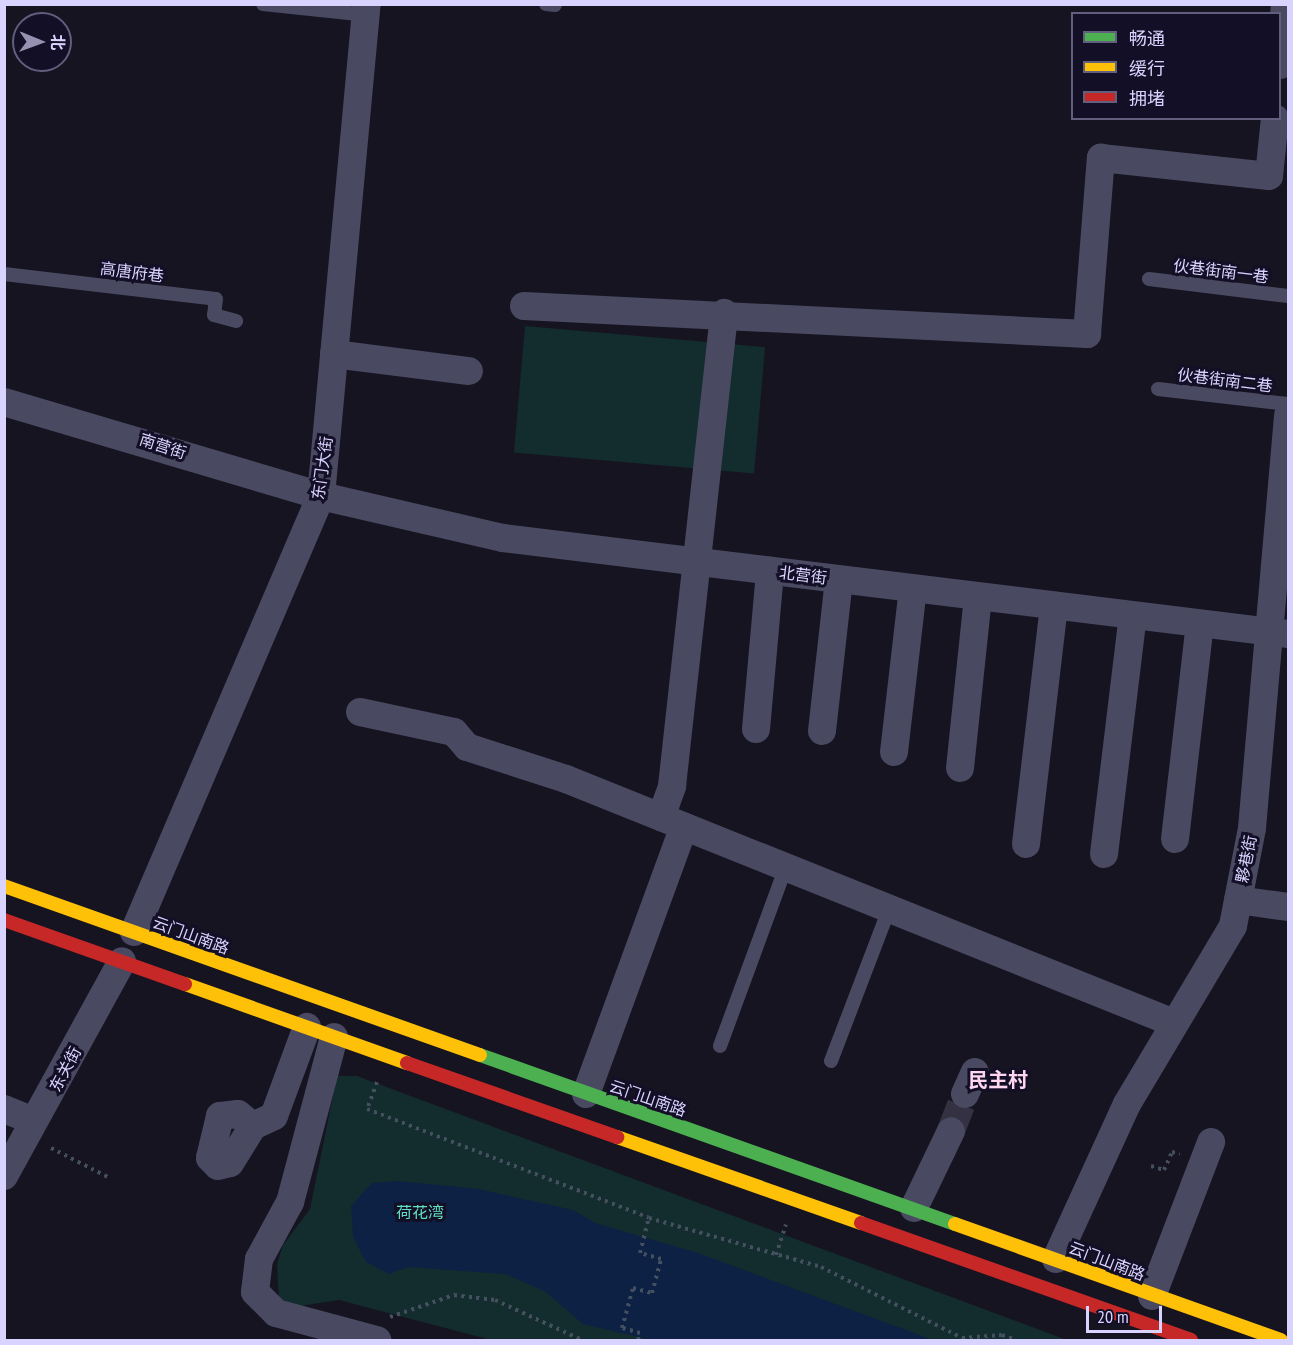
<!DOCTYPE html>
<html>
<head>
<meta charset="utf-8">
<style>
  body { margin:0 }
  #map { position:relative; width:1293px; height:1345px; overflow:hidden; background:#161421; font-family:"PT Sans Narrow","Noto Sans SC",sans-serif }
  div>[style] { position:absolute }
  .green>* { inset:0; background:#132c2d; transform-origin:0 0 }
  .water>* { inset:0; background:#0d2144 }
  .street-tunnel>* { height:28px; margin-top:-14px; transform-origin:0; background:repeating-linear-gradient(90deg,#333142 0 28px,transparent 0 42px) }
  .path>* { height:4px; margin-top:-2px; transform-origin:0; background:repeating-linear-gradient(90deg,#44505f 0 3px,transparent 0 7.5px) }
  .lane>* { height:14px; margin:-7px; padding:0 7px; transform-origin:7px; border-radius:7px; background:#4a4962 }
  .street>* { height:28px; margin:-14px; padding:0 14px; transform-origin:14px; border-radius:14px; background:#4a4962 }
  .fast>* { height:14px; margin:-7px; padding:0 7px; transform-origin:7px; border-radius:7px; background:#4caf50 }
  .slow>* { height:14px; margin:-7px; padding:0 7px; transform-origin:7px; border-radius:7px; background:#ffc107 }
  .jam>* { height:14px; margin:-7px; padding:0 7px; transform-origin:7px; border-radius:7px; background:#c62828 }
  span { translate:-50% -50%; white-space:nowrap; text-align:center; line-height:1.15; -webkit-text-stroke:6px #130f26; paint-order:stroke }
  .street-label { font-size:16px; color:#d9d4ff }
  .park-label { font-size:16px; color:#5fe0c0 }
  .quarter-label { font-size:20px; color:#ffd6f0; font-weight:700 }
  .frame { position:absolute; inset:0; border:6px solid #d9d4ff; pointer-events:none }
  .legend { position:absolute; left:1071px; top:12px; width:210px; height:108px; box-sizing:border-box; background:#130f26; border:2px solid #625e7d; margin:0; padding:8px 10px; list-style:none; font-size:18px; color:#d9d4ff }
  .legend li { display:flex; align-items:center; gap:12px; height:30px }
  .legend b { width:30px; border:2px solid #625e7d }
  .north { position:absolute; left:12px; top:12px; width:60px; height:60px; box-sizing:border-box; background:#130f26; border:2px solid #625e7d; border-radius:50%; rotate:91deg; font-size:16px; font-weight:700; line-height:24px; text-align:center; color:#d9d4ff }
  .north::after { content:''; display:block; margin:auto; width:21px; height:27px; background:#9591b1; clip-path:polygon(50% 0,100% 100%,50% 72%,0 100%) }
  .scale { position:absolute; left:1086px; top:1306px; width:76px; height:27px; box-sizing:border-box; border:3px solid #d9d4ff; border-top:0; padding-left:8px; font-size:18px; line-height:21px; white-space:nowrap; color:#d9d4ff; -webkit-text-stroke:4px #130f26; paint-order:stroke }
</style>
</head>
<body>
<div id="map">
  <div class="green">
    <i style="left:525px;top:326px;width:241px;height:127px;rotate:5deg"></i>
    <i style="clip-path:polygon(337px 1076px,357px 1076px,1067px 1340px,491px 1340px,339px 1300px,300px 1306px,279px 1299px,277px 1264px,283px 1245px,310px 1209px)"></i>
  </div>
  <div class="water">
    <i style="clip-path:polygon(398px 1181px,478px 1189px,573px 1210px,595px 1223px,698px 1253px,933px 1340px,652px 1340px,583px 1324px,546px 1292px,505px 1274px,408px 1267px,389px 1274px,366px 1262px,353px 1237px,351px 1206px,372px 1183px)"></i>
  </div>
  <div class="street-tunnel">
    <i style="left:951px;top:1131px;width:40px;rotate:-69deg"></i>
  </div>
  <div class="path">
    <i style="left:377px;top:1082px;width:29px;rotate:110deg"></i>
    <i style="left:367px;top:1109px;width:302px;rotate:21.1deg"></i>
    <i style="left:649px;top:1218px;width:179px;rotate:15.9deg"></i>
    <i style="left:821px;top:1267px;width:158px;rotate:26.7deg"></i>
    <i style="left:962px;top:1338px;width:40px;rotate:-4.3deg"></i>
    <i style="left:1002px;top:1335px;width:15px;rotate:20deg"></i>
    <i style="left:51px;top:1148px;width:66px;rotate:27deg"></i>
    <i style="left:1151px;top:1166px;width:14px;rotate:17deg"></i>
    <i style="left:1164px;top:1170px;width:20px;rotate:-66deg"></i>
    <i style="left:1172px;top:1152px;width:8px;rotate:14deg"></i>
    <i style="left:776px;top:1255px;width:32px;rotate:-72deg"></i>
    <i style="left:390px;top:1317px;width:68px;rotate:-19deg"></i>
    <i style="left:454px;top:1295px;width:41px;rotate:7deg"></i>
    <i style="left:495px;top:1300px;width:96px;rotate:24.7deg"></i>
    <i style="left:638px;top:1340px;width:7px;rotate:-74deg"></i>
    <i style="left:640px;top:1333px;width:19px;rotate:-164deg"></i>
    <i style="left:622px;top:1328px;width:41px;rotate:-74.6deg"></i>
    <i style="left:633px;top:1288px;width:20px;rotate:15deg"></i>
    <i style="left:652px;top:1293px;width:35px;rotate:-75deg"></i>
    <i style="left:661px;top:1259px;width:22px;rotate:-164deg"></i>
    <i style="left:640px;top:1253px;width:36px;rotate:-76deg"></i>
  </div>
  <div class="lane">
    <i style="left:263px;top:4px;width:105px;rotate:6deg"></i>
    <i style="left:546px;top:4px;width:9px;rotate:6deg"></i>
    <i style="left:4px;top:274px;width:213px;rotate:6.7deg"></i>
    <i style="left:216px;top:299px;width:16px;rotate:97deg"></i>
    <i style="left:214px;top:315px;width:23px;rotate:15deg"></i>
    <i style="left:1149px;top:279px;width:140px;rotate:7deg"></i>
    <i style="left:1158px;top:389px;width:131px;rotate:6.6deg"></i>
    <i style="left:720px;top:1046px;width:191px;rotate:-69.8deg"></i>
    <i style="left:831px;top:1061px;width:163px;rotate:-69.1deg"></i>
  </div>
  <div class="street">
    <i style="left:1280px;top:65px;width:61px;rotate:-85.3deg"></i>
    <i style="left:524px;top:306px;width:564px;rotate:2.85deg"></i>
    <i style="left:1087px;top:334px;width:177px;rotate:-85.5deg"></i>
    <i style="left:1101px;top:158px;width:169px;rotate:6.1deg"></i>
    <i style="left:1269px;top:176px;width:58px;rotate:-84.1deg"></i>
    <i style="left:334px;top:354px;width:136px;rotate:7.2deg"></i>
    <i style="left:4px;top:402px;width:331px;rotate:16.5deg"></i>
    <i style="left:321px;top:496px;width:187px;rotate:13deg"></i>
    <i style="left:503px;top:538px;width:791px;rotate:6.97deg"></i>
    <i style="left:360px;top:712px;width:96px;rotate:12deg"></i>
    <i style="left:454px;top:732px;width:20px;rotate:49deg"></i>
    <i style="left:467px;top:747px;width:104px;rotate:17.9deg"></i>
    <i style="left:566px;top:779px;width:655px;rotate:21.87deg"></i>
    <i style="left:756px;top:729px;width:159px;rotate:-84.9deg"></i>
    <i style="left:822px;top:731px;width:152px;rotate:-83.6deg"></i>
    <i style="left:894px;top:752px;width:164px;rotate:-83.4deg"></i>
    <i style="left:960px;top:768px;width:172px;rotate:-84deg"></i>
    <i style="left:661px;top:817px;width:33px;rotate:-70deg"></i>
    <i style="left:672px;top:786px;width:476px;rotate:-83.7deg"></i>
    <i style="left:1175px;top:839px;width:216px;rotate:-83.4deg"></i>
    <i style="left:1026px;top:844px;width:240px;rotate:-83.3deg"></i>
    <i style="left:1104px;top:854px;width:240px;rotate:-83.1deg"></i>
    <i style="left:1238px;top:900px;width:50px;rotate:8deg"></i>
    <i style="left:134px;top:932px;width:474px;rotate:-66.8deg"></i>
    <i style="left:321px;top:496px;width:494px;rotate:-84.7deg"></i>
    <i style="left:334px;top:1037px;width:171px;rotate:104.9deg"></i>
    <i style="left:290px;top:1202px;width:65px;rotate:118.5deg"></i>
    <i style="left:259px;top:1259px;width:33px;rotate:97deg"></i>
    <i style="left:255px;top:1292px;width:30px;rotate:45deg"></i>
    <i style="left:276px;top:1313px;width:105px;rotate:15deg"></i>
    <i style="left:586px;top:1094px;width:285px;rotate:-69.9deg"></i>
    <i style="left:965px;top:1094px;width:24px;rotate:-66deg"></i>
    <i style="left:4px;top:1109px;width:31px;rotate:22deg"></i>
    <i style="left:253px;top:1126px;width:19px;rotate:-141deg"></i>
    <i style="left:238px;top:1114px;width:18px;rotate:174deg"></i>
    <i style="left:220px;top:1116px;width:43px;rotate:103.4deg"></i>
    <i style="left:210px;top:1158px;width:11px;rotate:45deg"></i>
    <i style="left:218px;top:1166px;width:12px;rotate:-14deg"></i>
    <i style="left:230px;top:1163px;width:44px;rotate:-58.1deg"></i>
    <i style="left:253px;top:1126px;width:23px;rotate:-25deg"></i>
    <i style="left:274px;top:1116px;width:95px;rotate:-69.7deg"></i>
    <i style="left:4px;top:1176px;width:245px;rotate:-61.2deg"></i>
    <i style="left:914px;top:1208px;width:85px;rotate:-64.3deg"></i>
    <i style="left:1056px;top:1259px;width:170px;rotate:-65.4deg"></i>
    <i style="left:1127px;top:1104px;width:207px;rotate:-59.2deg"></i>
    <i style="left:1233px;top:926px;width:100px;rotate:-79deg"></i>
    <i style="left:1252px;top:828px;width:415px;rotate:-85deg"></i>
    <i style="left:1152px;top:1296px;width:165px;rotate:-69deg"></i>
  </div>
  <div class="fast">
    <i style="left:480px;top:1055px;width:504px;rotate:19.59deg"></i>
  </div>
  <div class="slow">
    <i style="left:4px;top:886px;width:505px;rotate:19.55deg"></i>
    <i style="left:185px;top:984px;width:236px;rotate:19.6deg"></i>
    <i style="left:617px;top:1137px;width:259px;rotate:19.4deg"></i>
    <i style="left:955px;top:1224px;width:346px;rotate:19.6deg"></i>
  </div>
  <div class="jam">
    <i style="left:4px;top:920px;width:192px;rotate:19.5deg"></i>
    <i style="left:407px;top:1063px;width:223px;rotate:19.4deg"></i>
    <i style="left:861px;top:1223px;width:350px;rotate:19.5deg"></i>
  </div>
  <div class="street-label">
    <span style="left:1221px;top:271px;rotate:7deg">伙巷街南一巷</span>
    <span style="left:132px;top:272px;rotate:7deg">高唐府巷</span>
    <span style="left:1225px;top:380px;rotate:7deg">伙巷街南二巷</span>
    <span style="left:163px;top:446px;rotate:18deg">南营街</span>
    <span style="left:322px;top:468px;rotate:-82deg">东门大街</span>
    <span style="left:803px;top:575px;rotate:7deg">北营街</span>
    <span style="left:1246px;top:859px;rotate:-79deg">夥巷街</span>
    <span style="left:191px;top:935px;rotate:20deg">云门山南路</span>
    <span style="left:65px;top:1069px;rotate:-62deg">东关街</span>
    <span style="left:648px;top:1098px;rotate:19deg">云门山南路</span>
    <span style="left:1107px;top:1261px;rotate:21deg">云门山南路</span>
  </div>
  <div class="park-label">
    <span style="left:420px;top:1212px">荷花湾</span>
  </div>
  <div class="quarter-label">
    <span style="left:998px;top:1080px">民主村</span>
  </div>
  <div class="frame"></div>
  <ul class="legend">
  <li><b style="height:8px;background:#4caf50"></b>畅通</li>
  <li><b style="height:8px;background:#ffc107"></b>缓行</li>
  <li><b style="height:8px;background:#c62828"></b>拥堵</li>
  </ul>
  <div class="north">北</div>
  <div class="scale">20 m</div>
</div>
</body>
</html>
